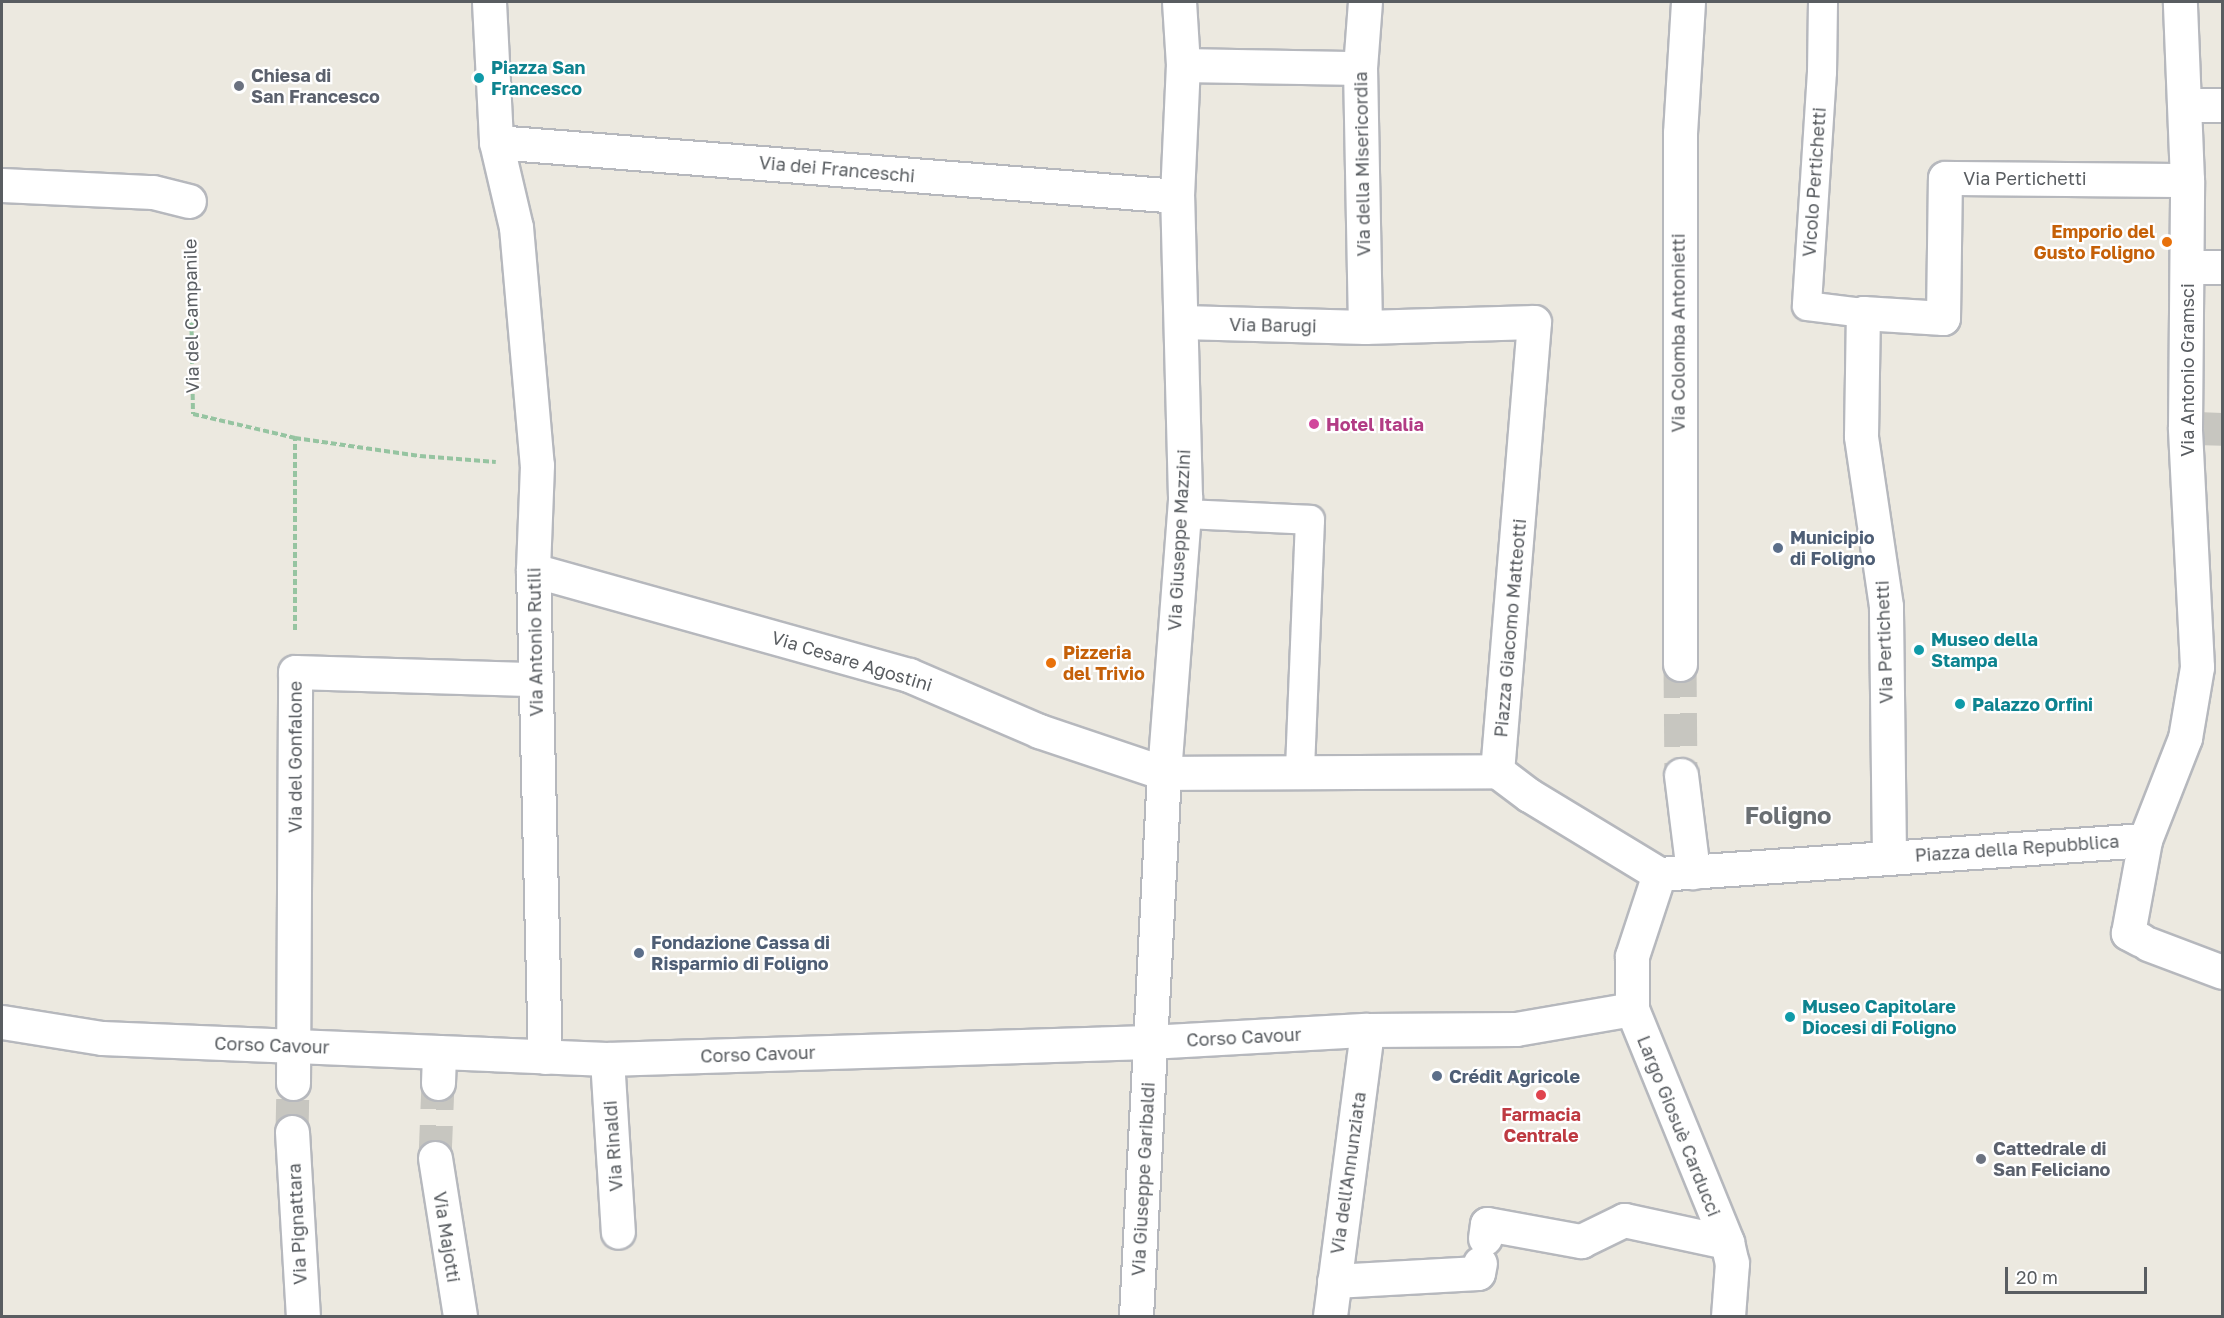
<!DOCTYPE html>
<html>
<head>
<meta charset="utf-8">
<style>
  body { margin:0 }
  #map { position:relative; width:2224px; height:1318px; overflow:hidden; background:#ece9e0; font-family:"Golos Text",sans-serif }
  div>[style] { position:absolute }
  .street-tunnel>* { height:33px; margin-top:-16.5px; transform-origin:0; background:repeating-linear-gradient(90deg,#c7c6c0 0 33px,transparent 0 49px) }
  .path>* { height:4px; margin-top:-2px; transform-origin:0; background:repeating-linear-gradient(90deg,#96c4a1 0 6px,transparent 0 9px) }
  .roads { filter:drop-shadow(2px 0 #b6b8bd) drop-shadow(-2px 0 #b6b8bd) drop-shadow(0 2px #b6b8bd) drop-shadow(0 -2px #b6b8bd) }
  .lane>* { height:28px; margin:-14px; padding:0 14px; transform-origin:14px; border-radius:14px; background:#fff }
  .street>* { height:33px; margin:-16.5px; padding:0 16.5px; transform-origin:16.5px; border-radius:16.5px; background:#fff }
  .dots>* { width:16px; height:16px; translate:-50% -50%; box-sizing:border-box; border:3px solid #fff; border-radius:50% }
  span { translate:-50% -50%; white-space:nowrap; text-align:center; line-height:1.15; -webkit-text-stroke:4.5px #fff; paint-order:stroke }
  .culture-label { font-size:18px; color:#0d838f; font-weight:700 }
  .left { translate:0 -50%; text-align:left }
  .worship-label { font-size:18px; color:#5b616d; font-weight:700 }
  .street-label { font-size:18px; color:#595d61 }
  .food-label { font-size:18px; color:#c56008; font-weight:700 }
  .right { translate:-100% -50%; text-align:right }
  .hotel-label { font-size:18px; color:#b23c85; font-weight:700 }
  .service-label { font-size:18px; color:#4e5e75; font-weight:700 }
  .health-label { font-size:18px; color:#be3a42; font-weight:700 }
  .district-label { font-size:24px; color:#6a6f73; font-weight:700 }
  .frame { position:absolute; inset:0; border:3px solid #595d61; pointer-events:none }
  .scale { position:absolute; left:2005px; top:1267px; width:142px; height:27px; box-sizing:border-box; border:3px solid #595d61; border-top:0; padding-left:8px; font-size:18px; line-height:21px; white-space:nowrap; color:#595d61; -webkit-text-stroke:4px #fff; paint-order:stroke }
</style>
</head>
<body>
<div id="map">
  <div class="street-tunnel">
    <i style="left:2197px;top:428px;width:25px;rotate:2deg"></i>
    <i style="left:1680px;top:664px;width:111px;rotate:89.5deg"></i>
    <i style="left:292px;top:1132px;width:49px;rotate:-88.8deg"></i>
    <i style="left:435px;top:1158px;width:75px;rotate:-87.7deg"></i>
  </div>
  <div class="path">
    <i style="left:190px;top:241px;width:173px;rotate:89deg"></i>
    <i style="left:193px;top:414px;width:105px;rotate:13.2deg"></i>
    <i style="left:295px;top:438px;width:126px;rotate:8.2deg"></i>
    <i style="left:420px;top:456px;width:76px;rotate:4.5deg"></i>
    <i style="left:295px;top:630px;width:192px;rotate:-90deg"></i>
    <i style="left:1517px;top:1084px;width:14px;rotate:-86deg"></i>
  </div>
  <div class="roads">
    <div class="lane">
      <i style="left:1823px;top:2px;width:70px;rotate:90.8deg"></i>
      <i style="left:1822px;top:72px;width:234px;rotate:93.7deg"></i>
      <i style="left:1807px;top:306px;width:56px;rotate:7.1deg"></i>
      <i style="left:1184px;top:514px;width:126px;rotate:2.7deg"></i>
      <i style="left:1310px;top:520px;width:252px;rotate:92.3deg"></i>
    </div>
    <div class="street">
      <i style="left:489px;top:2px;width:140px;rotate:87.1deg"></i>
      <i style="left:496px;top:142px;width:87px;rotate:76.8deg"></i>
      <i style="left:516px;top:227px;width:239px;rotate:85deg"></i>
      <i style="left:537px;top:465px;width:105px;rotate:92.2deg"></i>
      <i style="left:533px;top:570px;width:487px;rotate:88.6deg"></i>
      <i style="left:1183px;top:65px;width:177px;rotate:1deg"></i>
      <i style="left:2186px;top:105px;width:36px"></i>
      <i style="left:496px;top:142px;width:683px;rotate:4.53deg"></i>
      <i style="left:2px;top:185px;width:151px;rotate:2.7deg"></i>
      <i style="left:153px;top:192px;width:37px;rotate:14deg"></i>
      <i style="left:2187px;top:267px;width:35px"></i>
      <i style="left:1182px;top:322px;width:183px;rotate:1.6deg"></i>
      <i style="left:1365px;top:327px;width:169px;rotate:-1.7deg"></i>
      <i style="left:1534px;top:322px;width:451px;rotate:94.7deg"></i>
      <i style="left:1365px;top:327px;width:259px;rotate:-91.1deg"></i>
      <i style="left:1360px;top:68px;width:66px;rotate:-85.7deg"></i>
      <i style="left:533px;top:570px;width:390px;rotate:15.6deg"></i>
      <i style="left:909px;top:675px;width:142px;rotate:23.3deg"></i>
      <i style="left:1039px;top:731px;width:132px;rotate:18.6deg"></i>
      <i style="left:1164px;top:773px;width:333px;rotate:-0.3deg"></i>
      <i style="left:1680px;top:664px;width:531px;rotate:-90deg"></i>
      <i style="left:1680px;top:133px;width:131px;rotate:-86.5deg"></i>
      <i style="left:1497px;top:771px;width:40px;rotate:37deg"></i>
      <i style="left:1529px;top:795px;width:152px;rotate:31.3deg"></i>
      <i style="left:1659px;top:874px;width:487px;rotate:-4deg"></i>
      <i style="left:1681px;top:775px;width:98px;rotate:82.9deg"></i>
      <i style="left:1889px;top:857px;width:251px;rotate:-90.7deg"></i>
      <i style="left:1886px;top:606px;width:172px;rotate:-98.4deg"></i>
      <i style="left:1861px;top:436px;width:123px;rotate:-89.1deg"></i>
      <i style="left:1863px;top:313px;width:80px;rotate:3.6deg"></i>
      <i style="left:1943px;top:318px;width:140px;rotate:-89.2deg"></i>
      <i style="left:1945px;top:178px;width:242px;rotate:0.5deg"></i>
      <i style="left:2141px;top:940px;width:15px;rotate:-152deg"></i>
      <i style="left:2128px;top:933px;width:95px;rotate:-79.6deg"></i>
      <i style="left:2145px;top:840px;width:110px;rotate:-68.6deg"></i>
      <i style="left:2185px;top:738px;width:72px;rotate:-80.4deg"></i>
      <i style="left:2197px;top:667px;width:240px;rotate:-92.9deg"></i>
      <i style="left:2185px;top:427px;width:247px;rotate:-89.5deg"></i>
      <i style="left:2187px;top:180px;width:178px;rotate:-92.3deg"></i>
      <i style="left:2148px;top:944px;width:79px;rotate:20.7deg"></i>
      <i style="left:1632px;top:1009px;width:252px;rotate:67.8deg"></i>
      <i style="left:2px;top:1022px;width:101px;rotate:9.1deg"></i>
      <i style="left:102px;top:1038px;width:505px;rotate:2.38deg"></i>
      <i style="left:607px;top:1059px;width:542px;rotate:-1.8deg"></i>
      <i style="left:1149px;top:1042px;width:218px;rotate:-3.2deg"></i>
      <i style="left:1367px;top:1030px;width:149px;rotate:-0.4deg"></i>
      <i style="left:1516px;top:1029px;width:118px;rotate:-9.8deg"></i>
      <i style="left:1632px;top:1009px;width:53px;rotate:-90deg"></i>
      <i style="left:1632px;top:956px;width:86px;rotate:-71.8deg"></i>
      <i style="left:607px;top:1059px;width:173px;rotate:86.4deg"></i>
      <i style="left:293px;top:1083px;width:411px;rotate:-89.7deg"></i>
      <i style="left:295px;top:672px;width:241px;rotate:1.7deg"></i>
      <i style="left:438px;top:1083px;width:31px;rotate:-88deg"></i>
      <i style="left:292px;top:1132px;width:184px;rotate:86.6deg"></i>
      <i style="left:435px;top:1158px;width:160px;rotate:81deg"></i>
      <i style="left:1485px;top:1238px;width:14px;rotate:-82deg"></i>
      <i style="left:1487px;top:1224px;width:96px;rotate:10.3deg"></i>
      <i style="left:1581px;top:1241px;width:48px;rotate:-26deg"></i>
      <i style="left:1624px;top:1220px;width:105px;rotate:12.1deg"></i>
      <i style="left:1727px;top:1242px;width:22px;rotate:77deg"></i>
      <i style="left:1732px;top:1263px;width:53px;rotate:94.3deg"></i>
      <i style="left:1334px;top:1281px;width:144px;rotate:-3.2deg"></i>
      <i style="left:1478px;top:1273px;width:10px;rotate:-79deg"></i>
      <i style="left:1136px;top:1316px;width:544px;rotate:-87.05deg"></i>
      <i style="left:1164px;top:773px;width:277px;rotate:-85.6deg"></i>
      <i style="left:1185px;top:497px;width:301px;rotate:-91.5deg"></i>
      <i style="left:1177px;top:196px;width:131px;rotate:-87.4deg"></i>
      <i style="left:1183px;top:65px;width:63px;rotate:-93.6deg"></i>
      <i style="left:1330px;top:1316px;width:288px;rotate:-82.6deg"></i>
    </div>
  </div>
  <div class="dots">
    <i style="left:479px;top:78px;background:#0f9aa8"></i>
    <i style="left:239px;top:86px;background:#6b7280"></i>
    <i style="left:2167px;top:242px;background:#e8710a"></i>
    <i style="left:1314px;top:424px;background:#d1479c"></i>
    <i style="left:1778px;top:548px;background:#5c6f8a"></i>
    <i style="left:1919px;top:650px;background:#0f9aa8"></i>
    <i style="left:1051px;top:663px;background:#e8710a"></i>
    <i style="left:1960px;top:704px;background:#0f9aa8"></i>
    <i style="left:639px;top:953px;background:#5c6f8a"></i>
    <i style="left:1790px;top:1017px;background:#0f9aa8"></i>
    <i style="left:1437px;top:1076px;background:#5c6f8a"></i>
    <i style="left:1541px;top:1095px;background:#e0444e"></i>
    <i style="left:1981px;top:1159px;background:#6b7280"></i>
  </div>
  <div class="culture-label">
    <span class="left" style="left:491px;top:78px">Piazza San<br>Francesco</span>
    <span class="left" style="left:1931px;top:650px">Museo della<br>Stampa</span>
    <span class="left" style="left:1972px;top:704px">Palazzo Orfini</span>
    <span class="left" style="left:1802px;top:1017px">Museo Capitolare<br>Diocesi di Foligno</span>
  </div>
  <div class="worship-label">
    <span class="left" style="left:251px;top:86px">Chiesa di<br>San Francesco</span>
    <span class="left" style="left:1993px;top:1159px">Cattedrale di<br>San Feliciano</span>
  </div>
  <div class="street-label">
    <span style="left:1362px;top:164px;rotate:-91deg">Via della Misericordia</span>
    <span style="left:837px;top:169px;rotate:5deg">Via dei Franceschi</span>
    <span style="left:2025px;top:178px">Via Pertichetti</span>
    <span style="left:1814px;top:182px;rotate:-86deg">Vicolo Pertichetti</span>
    <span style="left:191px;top:316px;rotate:-91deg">Via del Campanile</span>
    <span style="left:1273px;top:325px;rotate:1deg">Via Barugi</span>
    <span style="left:1678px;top:333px;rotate:-90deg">Via Colomba Antonietti</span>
    <span style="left:2187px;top:370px;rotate:-90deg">Via Antonio Gramsci</span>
    <span style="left:1179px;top:540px;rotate:-87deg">Via Giuseppe Mazzini</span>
    <span style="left:1510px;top:628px;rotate:-85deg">Piazza Giacomo Matteotti</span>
    <span style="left:535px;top:642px;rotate:-91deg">Via Antonio Rutili</span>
    <span style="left:1884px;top:642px;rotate:-92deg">Via Pertichetti</span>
    <span style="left:852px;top:661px;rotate:17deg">Via Cesare Agostini</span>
    <span style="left:295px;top:757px;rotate:-90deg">Via del Gonfalone</span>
    <span style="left:2017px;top:848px;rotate:-4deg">Piazza della Repubblica</span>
    <span style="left:1244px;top:1037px;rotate:-3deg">Corso Cavour</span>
    <span style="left:272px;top:1045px;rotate:2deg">Corso Cavour</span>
    <span style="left:758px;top:1054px;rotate:-2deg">Corso Cavour</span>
    <span style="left:1679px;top:1126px;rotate:68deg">Largo Giosuè Carducci</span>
    <span style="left:613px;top:1146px;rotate:-94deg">Via Rinaldi</span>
    <span style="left:1348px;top:1173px;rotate:-82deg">Via dell'Annunziata</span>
    <span style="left:1143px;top:1179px;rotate:-87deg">Via Giuseppe Garibaldi</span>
    <span style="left:297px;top:1224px;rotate:-93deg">Via Pignattara</span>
    <span style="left:447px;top:1237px;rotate:81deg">Via Majotti</span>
  </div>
  <div class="food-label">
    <span class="right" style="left:2155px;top:242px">Emporio del<br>Gusto Foligno</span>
    <span class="left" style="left:1063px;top:663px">Pizzeria<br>del Trivio</span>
  </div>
  <div class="hotel-label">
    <span class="left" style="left:1326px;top:424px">Hotel Italia</span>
  </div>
  <div class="service-label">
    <span class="left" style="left:1790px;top:548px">Municipio<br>di Foligno</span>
    <span class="left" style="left:651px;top:953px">Fondazione Cassa di<br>Risparmio di Foligno</span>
    <span class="left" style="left:1449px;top:1076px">Crédit Agricole</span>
  </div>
  <div class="health-label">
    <span style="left:1541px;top:1125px">Farmacia<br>Centrale</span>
  </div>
  <div class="district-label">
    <span style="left:1788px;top:815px">Foligno</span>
  </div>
  <div class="frame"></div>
  <div class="scale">20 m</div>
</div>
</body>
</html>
